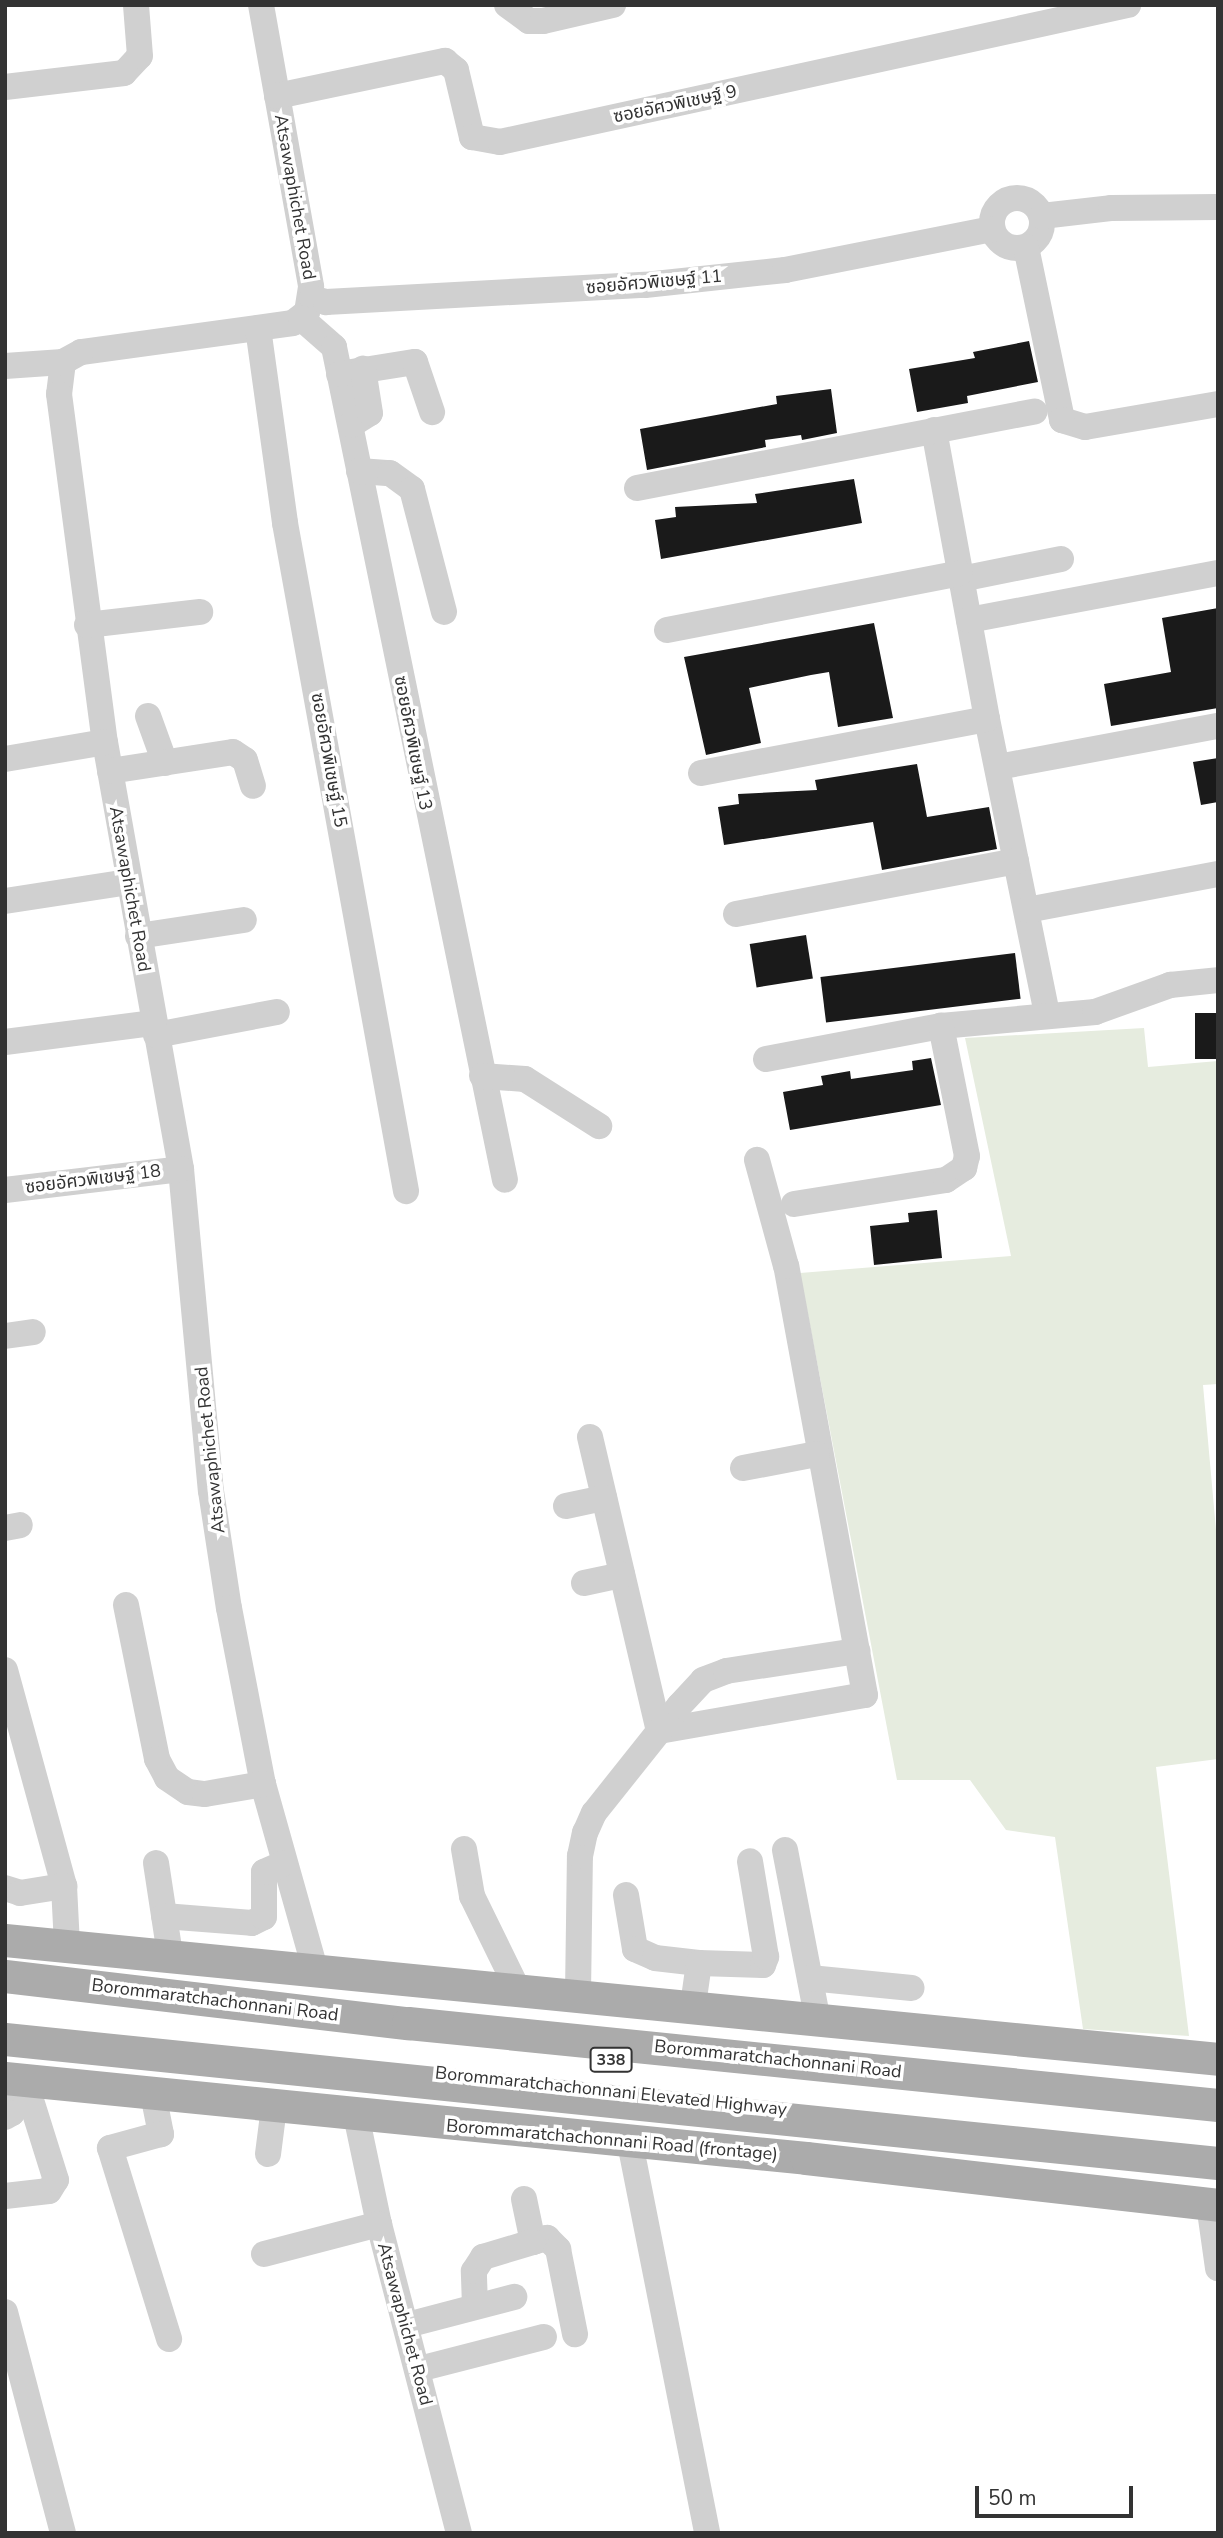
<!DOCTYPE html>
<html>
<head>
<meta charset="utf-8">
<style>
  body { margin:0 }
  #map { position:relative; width:1223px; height:2538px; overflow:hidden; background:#fff; font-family:"Nunito Sans","Noto Sans Thai",sans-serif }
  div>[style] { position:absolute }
  .green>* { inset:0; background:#e6ecdf }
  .building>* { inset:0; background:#1a1a1a; transform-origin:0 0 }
  .minor>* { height:26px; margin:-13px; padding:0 13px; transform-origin:13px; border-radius:13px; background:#d0d0d0 }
  .minor>.ring { margin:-13px; padding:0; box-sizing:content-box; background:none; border:26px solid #d0d0d0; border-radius:50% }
  .major>* { height:33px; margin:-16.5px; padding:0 16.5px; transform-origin:16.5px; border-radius:16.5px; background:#ababab }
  span { translate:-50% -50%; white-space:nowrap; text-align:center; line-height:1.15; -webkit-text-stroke:7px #fff; paint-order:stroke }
  .shield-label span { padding:2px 5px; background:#fff; border:2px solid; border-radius:5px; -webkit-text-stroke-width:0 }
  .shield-label { font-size:16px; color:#333; font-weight:700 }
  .street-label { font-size:18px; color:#333 }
  .frame { position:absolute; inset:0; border:7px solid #333; pointer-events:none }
  .scale { position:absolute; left:975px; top:2486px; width:158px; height:32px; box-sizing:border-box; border:4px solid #333; border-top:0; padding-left:9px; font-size:21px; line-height:24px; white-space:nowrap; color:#333; -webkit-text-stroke:5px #fff; paint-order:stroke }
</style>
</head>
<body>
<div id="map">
  <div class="green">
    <i style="clip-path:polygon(1144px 1028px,1148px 1067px,1218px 1061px,1218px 1384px,1203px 1385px,1218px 1552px,1218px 1759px,1156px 1767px,1189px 2036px,1083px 2029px,1055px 1837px,1006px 1830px,970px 1780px,897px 1780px,800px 1273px,1011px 1256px,965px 1038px)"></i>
  </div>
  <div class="building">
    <i style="clip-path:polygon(1029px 341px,1038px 382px,967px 396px,968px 403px,917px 412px,909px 369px,975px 358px,973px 352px)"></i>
    <i style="clip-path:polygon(831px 389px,837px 433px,802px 440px,801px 435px,765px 440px,766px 447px,647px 470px,640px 429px,777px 404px,776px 396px)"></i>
    <i style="clip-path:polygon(854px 479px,862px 523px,661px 559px,655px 520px,676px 517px,675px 507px,757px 503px,755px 494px)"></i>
    <i style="clip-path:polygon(1218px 608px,1218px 708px,1111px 726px,1104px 684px,1171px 672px,1162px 618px)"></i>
    <i style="clip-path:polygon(874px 623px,893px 718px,838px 727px,829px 672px,811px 675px,749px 688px,761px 743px,706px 755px,684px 657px)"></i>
    <i style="clip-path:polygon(1218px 758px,1218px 802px,1201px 805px,1193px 762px)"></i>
    <i style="clip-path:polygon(917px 764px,927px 817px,989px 807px,997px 849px,882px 870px,873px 822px,724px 845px,718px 807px,739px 804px,738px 794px,817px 790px,815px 780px)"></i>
    <i style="left:806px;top:935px;width:44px;height:57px;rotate:81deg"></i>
    <i style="left:1015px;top:953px;width:46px;height:196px;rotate:83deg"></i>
    <i style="left:1218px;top:1013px;width:46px;height:23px;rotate:90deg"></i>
    <i style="clip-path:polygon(931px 1058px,941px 1105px,790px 1130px,783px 1092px,823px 1085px,821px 1076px,850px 1071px,851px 1079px,913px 1070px,912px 1061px)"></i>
    <i style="clip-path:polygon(937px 1210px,942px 1258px,874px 1265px,870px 1226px,909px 1222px,908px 1213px)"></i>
  </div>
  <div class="minor">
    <i style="left:261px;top:5px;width:286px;rotate:79.9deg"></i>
    <i style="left:311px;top:287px;width:25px;rotate:99deg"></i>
    <i style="left:307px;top:312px;width:18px;rotate:142deg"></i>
    <i style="left:293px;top:323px;width:214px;rotate:172.2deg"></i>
    <i style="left:81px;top:352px;width:21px;rotate:151deg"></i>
    <i style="left:63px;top:362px;width:32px;rotate:97deg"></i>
    <i style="left:59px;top:394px;width:351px;rotate:82.5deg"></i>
    <i style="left:105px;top:742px;width:434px;rotate:79.9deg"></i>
    <i style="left:181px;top:1169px;width:323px;rotate:84.7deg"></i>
    <i style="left:211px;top:1491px;width:118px;rotate:81.3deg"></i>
    <i style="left:229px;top:1608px;width:179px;rotate:79.1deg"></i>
    <i style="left:263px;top:1784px;width:192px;rotate:74.3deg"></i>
    <i style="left:507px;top:5px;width:27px;rotate:36deg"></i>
    <i style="left:529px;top:21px;width:14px"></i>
    <i style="left:543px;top:21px;width:72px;rotate:-12.9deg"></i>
    <i style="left:5px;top:87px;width:120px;rotate:-6.7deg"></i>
    <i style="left:124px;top:73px;width:23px;rotate:-47deg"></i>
    <i style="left:140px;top:56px;width:51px;rotate:-94.5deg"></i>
    <i style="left:277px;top:96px;width:172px;rotate:-11.8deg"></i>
    <i style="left:445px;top:61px;width:14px;rotate:39deg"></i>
    <i style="left:456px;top:70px;width:69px;rotate:76.6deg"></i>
    <i style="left:472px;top:137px;width:28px;rotate:10deg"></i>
    <i style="left:500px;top:142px;width:643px;rotate:-12.31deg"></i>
    <i class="ring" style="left:992px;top:198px;width:24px;height:24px"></i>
    <i style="left:1042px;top:216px;width:69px;rotate:-6.6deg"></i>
    <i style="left:1111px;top:208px;width:107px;rotate:-0.5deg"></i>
    <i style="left:1026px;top:247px;width:177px;rotate:78.2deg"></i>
    <i style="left:1062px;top:420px;width:24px;rotate:17deg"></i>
    <i style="left:1085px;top:427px;width:135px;rotate:-9.8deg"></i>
    <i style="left:312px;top:298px;width:15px;rotate:16deg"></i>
    <i style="left:326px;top:302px;width:319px;rotate:-3.1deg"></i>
    <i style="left:645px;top:285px;width:141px;rotate:-6.1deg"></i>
    <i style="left:785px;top:270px;width:211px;rotate:-11.2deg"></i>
    <i style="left:301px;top:318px;width:44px;rotate:41.3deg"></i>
    <i style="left:334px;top:347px;width:850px;rotate:78.4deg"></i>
    <i style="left:258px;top:328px;width:197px;rotate:82.1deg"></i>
    <i style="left:285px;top:523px;width:679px;rotate:79.73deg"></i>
    <i style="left:5px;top:366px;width:58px;rotate:-3.9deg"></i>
    <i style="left:339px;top:374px;width:77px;rotate:-9deg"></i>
    <i style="left:415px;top:362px;width:53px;rotate:71.2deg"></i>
    <i style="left:351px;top:425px;width:22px;rotate:-32deg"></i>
    <i style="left:370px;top:413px;width:45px;rotate:-99deg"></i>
    <i style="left:934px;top:430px;width:294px;rotate:79.6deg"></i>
    <i style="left:987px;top:719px;width:300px;rotate:78.5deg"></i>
    <i style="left:359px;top:471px;width:31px;rotate:4deg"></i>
    <i style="left:390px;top:473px;width:27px;rotate:36deg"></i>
    <i style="left:412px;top:489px;width:127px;rotate:75.4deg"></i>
    <i style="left:637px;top:488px;width:405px;rotate:-10.9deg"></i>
    <i style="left:961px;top:579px;width:102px;rotate:-11.3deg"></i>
    <i style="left:969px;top:620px;width:253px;rotate:-10.7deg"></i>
    <i style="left:87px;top:625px;width:114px;rotate:-6.6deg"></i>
    <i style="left:667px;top:630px;width:298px;rotate:-11deg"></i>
    <i style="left:148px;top:716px;width:50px;rotate:70.1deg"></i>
    <i style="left:5px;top:759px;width:101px;rotate:-9.6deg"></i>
    <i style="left:998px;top:767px;width:224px;rotate:-10.6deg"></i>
    <i style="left:110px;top:771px;width:124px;rotate:-8.8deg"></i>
    <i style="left:233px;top:752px;width:14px;rotate:34deg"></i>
    <i style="left:245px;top:760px;width:27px;rotate:73deg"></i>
    <i style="left:701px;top:773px;width:291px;rotate:-10.7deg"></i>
    <i style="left:5px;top:901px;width:124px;rotate:-8.8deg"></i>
    <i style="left:1027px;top:910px;width:194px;rotate:-10.7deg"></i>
    <i style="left:736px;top:914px;width:285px;rotate:-10.7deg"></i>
    <i style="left:138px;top:936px;width:107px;rotate:-8.6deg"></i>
    <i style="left:156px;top:1035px;width:123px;rotate:-10.8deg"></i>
    <i style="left:5px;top:1042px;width:150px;rotate:-7.3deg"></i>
    <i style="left:766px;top:1059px;width:178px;rotate:-10.7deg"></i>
    <i style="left:941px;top:1026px;width:155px;rotate:-5.2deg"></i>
    <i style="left:1095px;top:1012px;width:80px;rotate:-19.8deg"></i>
    <i style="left:1170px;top:985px;width:48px;rotate:-5.9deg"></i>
    <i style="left:482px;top:1076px;width:43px;rotate:4deg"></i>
    <i style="left:525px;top:1079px;width:88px;rotate:32.4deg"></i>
    <i style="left:5px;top:1190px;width:177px;rotate:-6.8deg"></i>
    <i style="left:794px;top:1204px;width:154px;rotate:-9deg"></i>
    <i style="left:946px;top:1180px;width:22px;rotate:-34deg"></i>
    <i style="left:964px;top:1168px;width:12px;rotate:-76deg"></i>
    <i style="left:967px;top:1156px;width:133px;rotate:-101.3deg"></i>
    <i style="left:5px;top:1336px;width:28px;rotate:-8deg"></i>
    <i style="left:590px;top:1437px;width:302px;rotate:76.8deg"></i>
    <i style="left:659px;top:1731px;width:209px;rotate:-9.9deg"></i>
    <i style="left:865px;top:1695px;width:436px;rotate:-100.4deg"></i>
    <i style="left:786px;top:1266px;width:110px;rotate:-105.3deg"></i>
    <i style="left:743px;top:1468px;width:75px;rotate:-10.7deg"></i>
    <i style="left:566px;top:1506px;width:39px;rotate:-12deg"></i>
    <i style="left:5px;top:1528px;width:15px;rotate:-11deg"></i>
    <i style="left:584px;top:1583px;width:39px;rotate:-12deg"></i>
    <i style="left:126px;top:1605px;width:157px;rotate:78.6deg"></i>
    <i style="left:157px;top:1759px;width:21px;rotate:62deg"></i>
    <i style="left:167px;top:1778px;width:25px;rotate:34deg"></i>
    <i style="left:188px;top:1792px;width:17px;rotate:7deg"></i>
    <i style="left:205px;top:1794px;width:59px;rotate:-9.8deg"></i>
    <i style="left:5px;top:1670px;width:224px;rotate:74.7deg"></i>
    <i style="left:64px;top:1886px;width:60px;rotate:87.1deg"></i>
    <i style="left:464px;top:1849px;width:48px;rotate:80.3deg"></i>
    <i style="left:472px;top:1896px;width:102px;rotate:63.9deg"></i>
    <i style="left:785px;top:1850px;width:169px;rotate:79.1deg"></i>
    <i style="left:156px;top:1863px;width:93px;rotate:81.3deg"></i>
    <i style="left:5px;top:1888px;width:16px;rotate:18deg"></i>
    <i style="left:20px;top:1893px;width:45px;rotate:-9deg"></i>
    <i style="left:626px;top:1895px;width:55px;rotate:80.5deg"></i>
    <i style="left:635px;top:1949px;width:22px;rotate:24deg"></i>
    <i style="left:655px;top:1958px;width:44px;rotate:6.5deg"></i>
    <i style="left:699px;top:1963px;width:42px;rotate:98.1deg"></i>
    <i style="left:164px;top:1916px;width:88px;rotate:4.5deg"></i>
    <i style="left:252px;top:1923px;width:13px;rotate:-27deg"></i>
    <i style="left:264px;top:1917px;width:45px;rotate:-90deg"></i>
    <i style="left:264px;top:1872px;width:22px;rotate:-24deg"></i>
    <i style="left:699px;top:1963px;width:64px;rotate:1.8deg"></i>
    <i style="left:763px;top:1965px;width:9px;rotate:-69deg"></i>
    <i style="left:766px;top:1957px;width:97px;rotate:-99.5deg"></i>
    <i style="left:810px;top:1978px;width:102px;rotate:5.6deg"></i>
    <i style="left:578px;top:1994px;width:138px;rotate:-89.2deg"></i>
    <i style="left:580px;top:1856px;width:24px;rotate:-78deg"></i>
    <i style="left:585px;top:1833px;width:22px;rotate:-66deg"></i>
    <i style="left:594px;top:1813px;width:137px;rotate:-51.5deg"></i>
    <i style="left:679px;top:1706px;width:35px;rotate:-47deg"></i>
    <i style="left:703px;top:1680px;width:25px;rotate:-21deg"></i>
    <i style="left:726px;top:1671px;width:133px;rotate:-8.7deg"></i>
    <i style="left:5px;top:2087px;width:17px;rotate:66deg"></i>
    <i style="left:12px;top:2103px;width:10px;rotate:90deg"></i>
    <i style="left:12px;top:2113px;width:8px;rotate:150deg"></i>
    <i style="left:153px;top:2094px;width:41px;rotate:78.7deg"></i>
    <i style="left:161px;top:2134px;width:53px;rotate:164.6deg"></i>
    <i style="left:110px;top:2148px;width:200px;rotate:72.8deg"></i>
    <i style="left:356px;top:2115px;width:111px;rotate:78.1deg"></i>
    <i style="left:379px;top:2224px;width:319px;rotate:75.5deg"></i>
    <i style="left:630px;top:2143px;width:398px;rotate:78.8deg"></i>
    <i style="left:268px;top:2154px;width:47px;rotate:-82.7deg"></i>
    <i style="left:5px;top:2196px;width:44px;rotate:-6.5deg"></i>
    <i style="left:49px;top:2191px;width:13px;rotate:-58deg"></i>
    <i style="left:56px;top:2180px;width:104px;rotate:-107.4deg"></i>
    <i style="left:524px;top:2199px;width:44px;rotate:78.2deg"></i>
    <i style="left:533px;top:2242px;width:15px;rotate:-16deg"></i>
    <i style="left:547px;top:2238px;width:16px;rotate:45deg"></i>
    <i style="left:558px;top:2249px;width:87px;rotate:78.7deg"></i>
    <i style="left:1209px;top:2204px;width:65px;rotate:82deg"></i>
    <i style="left:264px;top:2254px;width:119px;rotate:-14.6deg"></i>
    <i style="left:475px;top:2306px;width:35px;rotate:-92deg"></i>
    <i style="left:474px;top:2271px;width:17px;rotate:-57deg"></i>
    <i style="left:483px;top:2257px;width:52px;rotate:-16.7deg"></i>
    <i style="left:5px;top:2312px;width:228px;rotate:75.3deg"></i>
    <i style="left:407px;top:2325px;width:111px;rotate:-14.7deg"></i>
    <i style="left:419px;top:2369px;width:129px;rotate:-14.4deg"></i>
  </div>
  <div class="major">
    <i style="left:5px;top:1940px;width:1219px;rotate:5.6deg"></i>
    <i style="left:5px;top:1976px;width:406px;rotate:6.7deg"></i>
    <i style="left:408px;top:2023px;width:814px;rotate:5.78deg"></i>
    <i style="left:5px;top:2039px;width:1219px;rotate:5.84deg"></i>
    <i style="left:5px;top:2078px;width:805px;rotate:5.7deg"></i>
    <i style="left:806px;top:2158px;width:415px;rotate:6.5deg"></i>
  </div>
  <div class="shield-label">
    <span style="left:611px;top:2060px">338</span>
  </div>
  <div class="street-label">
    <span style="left:675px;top:104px;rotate:-12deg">ซอยอัศวพิเชษฐ์ 9</span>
    <span style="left:295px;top:197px;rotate:80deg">Atsawaphichet Road</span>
    <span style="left:654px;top:282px;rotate:-5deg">ซอยอัศวพิเชษฐ์ 11</span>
    <span style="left:413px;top:743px;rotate:79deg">ซอยอัศวพิเชษฐ์ 13</span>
    <span style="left:329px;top:760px;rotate:80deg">ซอยอัศวพิเชษฐ์ 15</span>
    <span style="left:130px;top:889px;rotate:80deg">Atsawaphichet Road</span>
    <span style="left:93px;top:1179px;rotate:-7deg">ซอยอัศวพิเชษฐ์ 18</span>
    <span style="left:210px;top:1450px;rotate:-96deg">Atsawaphichet Road</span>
    <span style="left:215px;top:2000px;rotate:7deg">Borommaratchachonnani Road</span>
    <span style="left:778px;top:2059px;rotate:6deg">Borommaratchachonnani Road</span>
    <span style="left:611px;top:2091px;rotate:6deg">Borommaratchachonnani Elevated Highway</span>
    <span style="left:612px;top:2140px;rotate:5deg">Borommaratchachonnani Road (frontage)</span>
    <span style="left:405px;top:2324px;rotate:75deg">Atsawaphichet Road</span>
  </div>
  <div class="frame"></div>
  <div class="scale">50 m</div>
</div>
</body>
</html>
